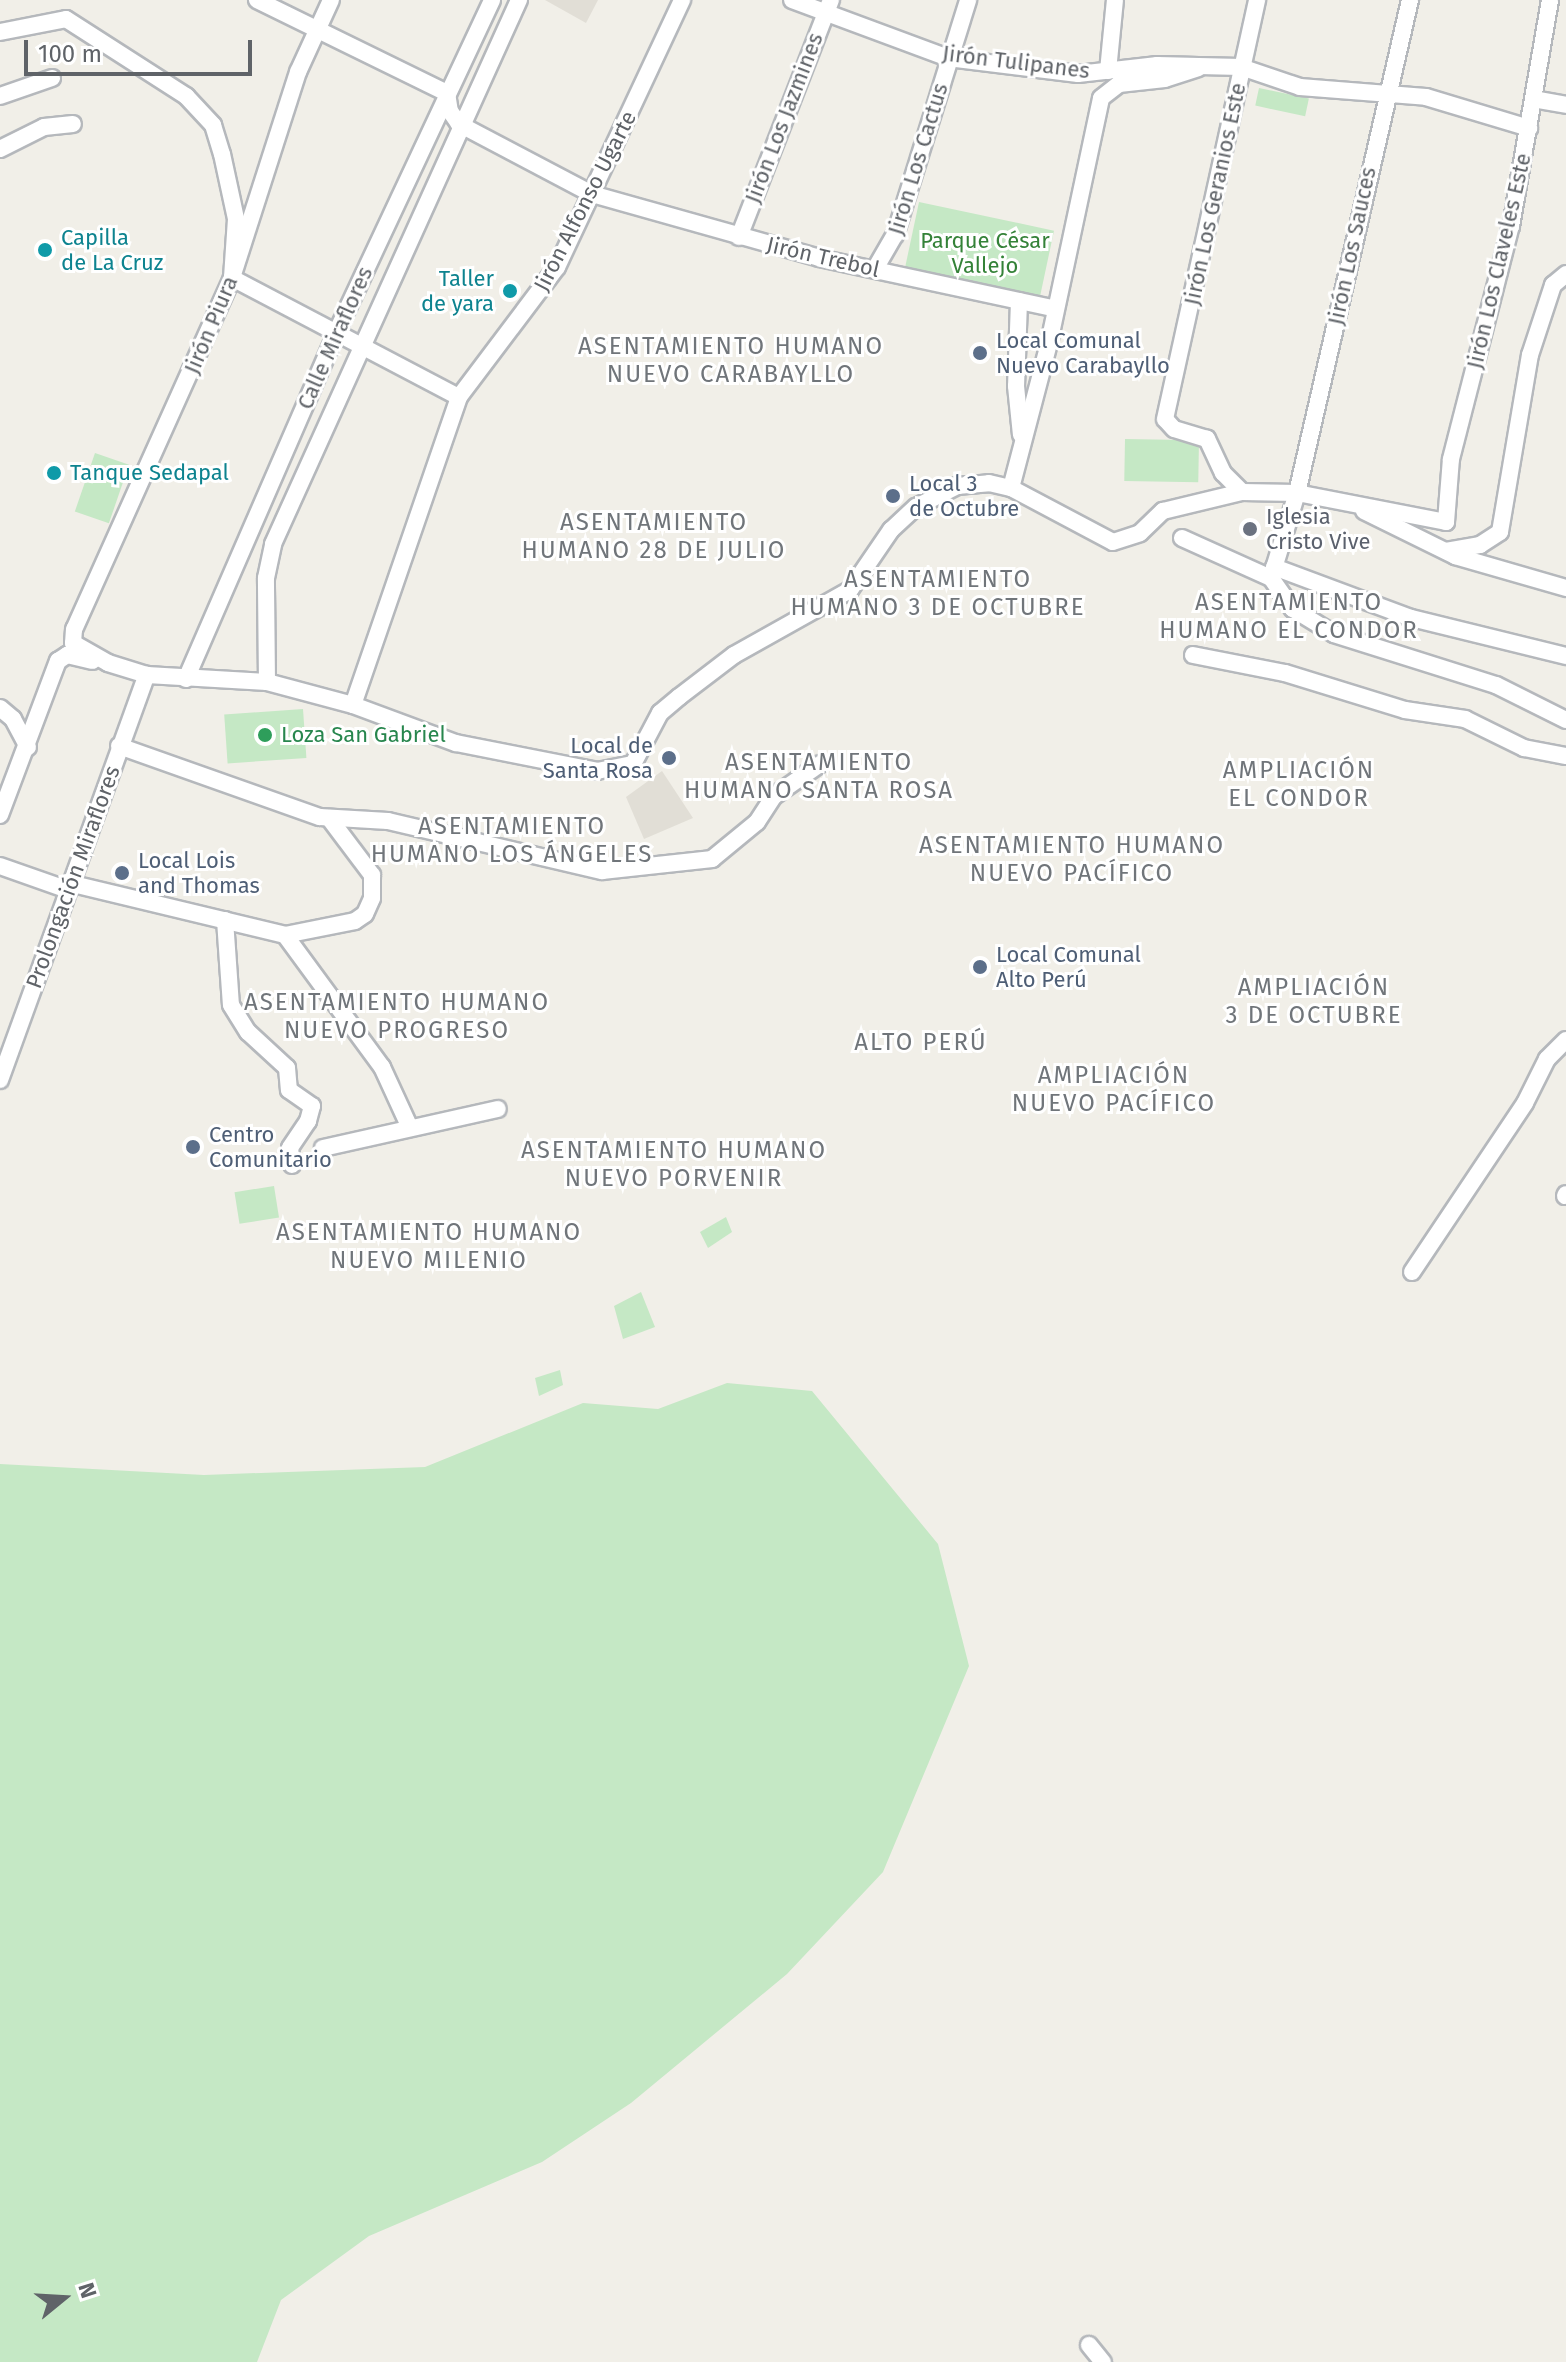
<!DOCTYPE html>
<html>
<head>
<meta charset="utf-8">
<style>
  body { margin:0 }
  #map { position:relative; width:1566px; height:2362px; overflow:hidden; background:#f1efe8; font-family:"Fira Sans",sans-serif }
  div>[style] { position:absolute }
  .education>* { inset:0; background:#e1ded6 }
  .green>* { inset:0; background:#c5e8c5; transform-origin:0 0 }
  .roads { filter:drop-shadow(2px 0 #b5b8bc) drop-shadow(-2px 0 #b5b8bc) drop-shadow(0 2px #b5b8bc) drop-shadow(0 -2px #b5b8bc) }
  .minor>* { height:16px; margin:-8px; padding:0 8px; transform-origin:8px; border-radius:8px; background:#fff }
  .dots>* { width:22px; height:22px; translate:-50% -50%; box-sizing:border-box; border:4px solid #fff; border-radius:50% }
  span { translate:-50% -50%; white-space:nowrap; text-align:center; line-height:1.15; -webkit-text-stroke:6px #fff; paint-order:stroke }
  .street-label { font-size:22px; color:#5f6368 }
  .culture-label { font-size:22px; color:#0d838f }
  .left { translate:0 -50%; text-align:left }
  .right { translate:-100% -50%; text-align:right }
  .park-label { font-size:22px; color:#348238 }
  .service-label { font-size:22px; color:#4e5e75 }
  .worship-label { font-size:22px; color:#5b616d }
  .leisure-label { font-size:22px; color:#27864d }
  .neighbourhood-label { font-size:24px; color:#70757a; letter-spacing:2px }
  .north { position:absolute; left:24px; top:2258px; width:80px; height:80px; -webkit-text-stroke:6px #fff; paint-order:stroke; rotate:72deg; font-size:22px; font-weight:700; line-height:32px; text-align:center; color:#5f6368 }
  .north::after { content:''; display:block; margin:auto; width:28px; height:36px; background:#5f6368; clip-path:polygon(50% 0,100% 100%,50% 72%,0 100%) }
  .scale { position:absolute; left:24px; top:40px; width:228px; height:36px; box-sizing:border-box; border:4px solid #5f6368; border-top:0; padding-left:10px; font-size:24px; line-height:28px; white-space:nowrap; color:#5f6368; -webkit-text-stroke:6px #fff; paint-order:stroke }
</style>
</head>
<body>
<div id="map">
  <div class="education">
    <i style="clip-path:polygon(545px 0,598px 0,586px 23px)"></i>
    <i style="clip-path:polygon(662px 771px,693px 818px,644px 839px,626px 797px)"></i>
  </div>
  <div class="green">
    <i style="left:1259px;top:88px;width:51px;height:18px;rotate:12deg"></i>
    <i style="left:919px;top:202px;width:138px;height:71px;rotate:12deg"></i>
    <i style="left:1125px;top:439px;width:74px;height:42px;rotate:1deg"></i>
    <i style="left:95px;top:453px;width:36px;height:62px;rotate:19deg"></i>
    <i style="left:303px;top:709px;width:49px;height:79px;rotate:86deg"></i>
    <i style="left:274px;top:1186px;width:32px;height:40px;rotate:81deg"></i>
    <i style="clip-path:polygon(726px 1217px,732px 1232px,708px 1248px,700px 1232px)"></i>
    <i style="clip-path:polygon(641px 1292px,655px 1327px,623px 1339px,614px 1306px)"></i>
    <i style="clip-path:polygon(560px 1370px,563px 1385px,539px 1396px,535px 1378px)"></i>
    <i style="clip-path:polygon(727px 1383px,812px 1391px,938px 1544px,969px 1666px,883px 1872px,787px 1974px,631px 2103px,542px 2162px,369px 2236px,281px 2300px,257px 2362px,0 2362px,0 1464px,204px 1475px,425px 1467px,583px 1403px,658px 1409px)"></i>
  </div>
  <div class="roads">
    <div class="minor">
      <i style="left:257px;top:0;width:212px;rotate:26.1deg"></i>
      <i style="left:447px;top:93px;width:18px;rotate:81deg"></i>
      <i style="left:450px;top:111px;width:16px;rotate:55deg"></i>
      <i style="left:459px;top:124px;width:150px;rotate:27.8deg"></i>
      <i style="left:592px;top:194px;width:236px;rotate:15.7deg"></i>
      <i style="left:819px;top:258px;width:242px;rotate:12.1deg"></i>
      <i style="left:331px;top:0;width:79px;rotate:114.6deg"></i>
      <i style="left:298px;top:72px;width:216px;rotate:107.8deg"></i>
      <i style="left:232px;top:278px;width:385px;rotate:114.2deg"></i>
      <i style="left:74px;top:629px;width:14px;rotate:94deg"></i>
      <i style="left:73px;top:643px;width:40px;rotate:29.7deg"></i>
      <i style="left:108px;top:663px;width:41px;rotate:17.1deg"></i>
      <i style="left:147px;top:675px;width:120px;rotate:3.3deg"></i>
      <i style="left:267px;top:682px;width:89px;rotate:15deg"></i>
      <i style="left:353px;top:705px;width:110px;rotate:20.3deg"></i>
      <i style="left:456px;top:743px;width:144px;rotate:11.2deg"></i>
      <i style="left:597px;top:771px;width:37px;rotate:-11deg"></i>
      <i style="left:633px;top:764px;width:58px;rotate:-62.1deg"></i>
      <i style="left:660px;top:713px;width:25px;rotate:-40deg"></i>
      <i style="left:679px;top:697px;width:69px;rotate:-37.4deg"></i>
      <i style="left:734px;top:655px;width:133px;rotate:-29.3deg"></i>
      <i style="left:850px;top:590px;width:73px;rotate:-55.7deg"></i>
      <i style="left:891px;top:530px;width:34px;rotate:-43deg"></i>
      <i style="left:916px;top:507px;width:46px;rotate:-27.1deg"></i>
      <i style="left:957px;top:486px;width:32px;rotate:-5deg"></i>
      <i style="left:989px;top:483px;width:23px;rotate:13deg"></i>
      <i style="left:1011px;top:488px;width:115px;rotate:27.9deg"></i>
      <i style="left:1113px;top:542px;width:28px;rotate:-18deg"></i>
      <i style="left:1140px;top:533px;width:32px;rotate:-44deg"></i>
      <i style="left:1163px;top:511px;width:81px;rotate:-13.5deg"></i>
      <i style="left:1242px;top:492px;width:55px;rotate:1deg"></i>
      <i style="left:1297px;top:493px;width:152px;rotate:11deg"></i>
      <i style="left:1446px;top:522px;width:63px;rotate:-85.5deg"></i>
      <i style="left:1451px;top:459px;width:241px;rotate:-75.6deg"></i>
      <i style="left:1511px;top:226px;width:229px;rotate:-80.2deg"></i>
      <i style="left:792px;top:0;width:166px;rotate:20.4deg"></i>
      <i style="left:948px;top:58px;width:131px;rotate:7deg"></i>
      <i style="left:1078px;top:74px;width:80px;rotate:-6.5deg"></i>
      <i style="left:1157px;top:65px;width:84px;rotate:1.4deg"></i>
      <i style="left:1241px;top:67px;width:62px;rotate:18.7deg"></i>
      <i style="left:1300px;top:87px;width:126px;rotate:4.5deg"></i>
      <i style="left:1426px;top:97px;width:108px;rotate:16.8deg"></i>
      <i style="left:0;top:32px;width:67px;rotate:-11.1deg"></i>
      <i style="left:66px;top:19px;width:143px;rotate:32.7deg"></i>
      <i style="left:186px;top:96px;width:40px;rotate:47deg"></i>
      <i style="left:213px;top:125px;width:30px;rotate:73deg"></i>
      <i style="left:222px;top:154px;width:66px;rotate:77.8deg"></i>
      <i style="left:236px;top:219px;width:59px;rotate:93.9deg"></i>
      <i style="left:232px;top:278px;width:256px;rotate:27.7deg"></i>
      <i style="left:1108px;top:71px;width:71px;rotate:-84.4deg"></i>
      <i style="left:0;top:96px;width:55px;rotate:-19.1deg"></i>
      <i style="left:1533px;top:99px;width:34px;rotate:10deg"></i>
      <i style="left:0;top:149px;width:49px;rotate:-26.6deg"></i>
      <i style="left:44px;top:127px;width:29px;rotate:-6deg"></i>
      <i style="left:739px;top:237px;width:254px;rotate:-68.8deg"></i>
      <i style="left:875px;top:269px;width:39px;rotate:-60deg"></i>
      <i style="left:895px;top:235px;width:246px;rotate:-72.7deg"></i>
      <i style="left:1019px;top:301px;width:85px;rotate:92deg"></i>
      <i style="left:1016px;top:386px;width:49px;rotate:84.2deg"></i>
      <i style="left:1011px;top:488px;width:150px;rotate:-75.3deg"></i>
      <i style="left:1049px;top:343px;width:250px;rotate:-78deg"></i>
      <i style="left:1101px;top:98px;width:23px;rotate:-38deg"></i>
      <i style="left:1119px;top:84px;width:46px;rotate:-6.2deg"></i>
      <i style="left:1165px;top:79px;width:35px;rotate:-18deg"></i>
      <i style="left:1242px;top:492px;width:27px;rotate:-135deg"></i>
      <i style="left:1223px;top:473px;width:38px;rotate:-115deg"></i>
      <i style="left:1207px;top:439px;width:34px;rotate:-163deg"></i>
      <i style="left:1174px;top:429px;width:13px;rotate:-132deg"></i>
      <i style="left:1165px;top:419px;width:429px;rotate:-77.6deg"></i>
      <i style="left:1364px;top:511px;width:102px;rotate:26.3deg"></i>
      <i style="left:1455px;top:556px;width:116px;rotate:16.1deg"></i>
      <i style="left:1182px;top:538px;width:98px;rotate:24.2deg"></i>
      <i style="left:1271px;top:578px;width:38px;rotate:55deg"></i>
      <i style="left:1293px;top:609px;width:48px;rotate:31.4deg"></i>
      <i style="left:1334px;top:634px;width:170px;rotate:17.5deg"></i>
      <i style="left:1496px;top:685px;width:78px;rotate:26.6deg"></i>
      <i style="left:1446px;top:551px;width:35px;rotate:-10deg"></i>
      <i style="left:1480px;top:545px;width:24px;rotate:-33deg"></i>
      <i style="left:1500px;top:532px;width:180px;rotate:-80.4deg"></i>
      <i style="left:1530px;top:355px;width:74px;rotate:-71.8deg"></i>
      <i style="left:1553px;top:285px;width:17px;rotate:-40deg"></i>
      <i style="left:1274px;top:567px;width:146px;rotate:20.4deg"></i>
      <i style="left:1411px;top:618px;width:160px;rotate:13.8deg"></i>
      <i style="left:1271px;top:578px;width:89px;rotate:-73deg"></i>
      <i style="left:1297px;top:493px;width:506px;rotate:-77.09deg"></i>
      <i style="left:1193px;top:655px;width:94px;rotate:11.1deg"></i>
      <i style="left:1285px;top:673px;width:126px;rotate:17.1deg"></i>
      <i style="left:1405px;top:710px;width:61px;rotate:8.5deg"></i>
      <i style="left:1465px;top:719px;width:66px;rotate:26.2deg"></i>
      <i style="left:1524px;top:748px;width:43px;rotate:10.8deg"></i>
      <i style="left:186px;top:679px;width:382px;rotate:-66.5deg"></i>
      <i style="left:338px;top:329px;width:363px;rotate:-64.9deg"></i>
      <i style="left:267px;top:682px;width:104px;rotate:-90.6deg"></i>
      <i style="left:266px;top:578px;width:35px;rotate:-78deg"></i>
      <i style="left:273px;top:544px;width:597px;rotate:-65.67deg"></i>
      <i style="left:353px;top:705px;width:326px;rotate:-71deg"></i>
      <i style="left:459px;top:397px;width:163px;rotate:-53deg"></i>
      <i style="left:557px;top:267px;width:295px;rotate:-64.9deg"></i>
      <i style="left:0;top:708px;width:17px;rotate:40deg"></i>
      <i style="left:13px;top:719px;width:32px;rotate:62deg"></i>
      <i style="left:119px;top:746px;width:213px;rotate:19.5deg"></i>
      <i style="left:320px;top:817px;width:68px;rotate:3.4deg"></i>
      <i style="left:388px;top:821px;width:220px;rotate:13.2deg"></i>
      <i style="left:602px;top:871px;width:111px;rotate:-6.2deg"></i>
      <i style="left:712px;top:859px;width:58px;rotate:-39.4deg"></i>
      <i style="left:757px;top:822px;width:31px;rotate:-57deg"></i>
      <i style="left:774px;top:796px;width:56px;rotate:-34.8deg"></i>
      <i style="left:0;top:815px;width:165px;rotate:-69.4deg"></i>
      <i style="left:58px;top:661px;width:11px;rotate:-34deg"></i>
      <i style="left:67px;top:655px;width:26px;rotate:13deg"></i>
      <i style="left:0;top:866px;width:72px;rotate:19.4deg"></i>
      <i style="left:73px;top:884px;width:218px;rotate:13.5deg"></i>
      <i style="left:285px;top:935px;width:71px;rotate:-11.3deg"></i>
      <i style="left:355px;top:921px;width:12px;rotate:-35deg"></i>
      <i style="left:365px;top:914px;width:17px;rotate:-66deg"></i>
      <i style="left:372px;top:898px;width:23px;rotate:-90deg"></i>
      <i style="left:372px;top:875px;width:71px;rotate:-127deg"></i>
      <i style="left:225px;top:920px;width:85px;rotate:86deg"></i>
      <i style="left:231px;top:1005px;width:32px;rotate:58deg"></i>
      <i style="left:248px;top:1032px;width:53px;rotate:42.7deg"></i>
      <i style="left:287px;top:1068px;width:22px;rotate:85deg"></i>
      <i style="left:289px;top:1090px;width:28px;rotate:35deg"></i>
      <i style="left:312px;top:1106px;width:16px;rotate:105deg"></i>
      <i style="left:308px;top:1121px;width:32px;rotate:124deg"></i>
      <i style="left:290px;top:1148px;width:17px;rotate:83deg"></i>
      <i style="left:285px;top:935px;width:164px;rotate:53.7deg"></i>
      <i style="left:382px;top:1067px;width:67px;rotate:65.3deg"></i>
      <i style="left:0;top:1080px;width:431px;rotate:-70.1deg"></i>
      <i style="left:323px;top:1148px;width:179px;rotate:-12.6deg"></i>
      <i style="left:1565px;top:1196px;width:2px;rotate:-63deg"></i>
      <i style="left:1412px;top:1272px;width:203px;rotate:-56.2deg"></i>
      <i style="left:1525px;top:1103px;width:49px;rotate:-63.4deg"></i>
      <i style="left:1547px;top:1059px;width:27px;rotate:-45deg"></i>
      <i style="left:1089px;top:2345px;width:22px;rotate:51deg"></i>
    </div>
  </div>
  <div class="dots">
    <i style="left:45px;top:250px;background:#0f9aa8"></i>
    <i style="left:510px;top:291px;background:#0f9aa8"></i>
    <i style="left:980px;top:353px;background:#5c6f8a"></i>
    <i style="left:54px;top:473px;background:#0f9aa8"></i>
    <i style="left:893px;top:496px;background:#5c6f8a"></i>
    <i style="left:1250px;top:529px;background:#6b7280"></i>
    <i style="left:265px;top:735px;background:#2e9e5b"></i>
    <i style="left:669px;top:758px;background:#5c6f8a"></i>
    <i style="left:122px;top:873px;background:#5c6f8a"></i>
    <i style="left:980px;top:967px;background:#5c6f8a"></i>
    <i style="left:193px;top:1147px;background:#5c6f8a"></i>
  </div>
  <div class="street-label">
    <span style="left:1016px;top:62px;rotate:7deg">Jirón Tulipanes</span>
    <span style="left:784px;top:118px;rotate:-69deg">Jirón Los Jazmines</span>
    <span style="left:918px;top:159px;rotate:-73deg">Jirón Los Cactus</span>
    <span style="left:1215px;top:194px;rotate:-78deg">Jirón Los Geranios Este</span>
    <span style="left:585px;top:201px;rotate:-63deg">Jirón Alfonso Ugarte</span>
    <span style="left:1352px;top:246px;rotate:-78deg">Jirón Los Sauces</span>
    <span style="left:823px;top:257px;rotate:13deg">Jirón Trebol</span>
    <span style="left:1499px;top:261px;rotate:-77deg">Jirón Los Claveles Este</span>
    <span style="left:211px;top:325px;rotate:-67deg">Jirón Piura</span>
    <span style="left:335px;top:338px;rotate:-66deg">Calle Miraflores</span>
    <span style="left:73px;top:877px;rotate:-70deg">Prolongación Miraflores</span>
  </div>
  <div class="culture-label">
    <span class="left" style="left:61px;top:250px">Capilla<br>de La Cruz</span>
    <span class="right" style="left:494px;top:291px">Taller<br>de yara</span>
    <span class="left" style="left:70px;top:473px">Tanque Sedapal</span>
  </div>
  <div class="park-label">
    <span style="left:985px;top:253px">Parque César<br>Vallejo</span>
  </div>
  <div class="service-label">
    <span class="left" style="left:996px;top:353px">Local Comunal<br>Nuevo Carabayllo</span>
    <span class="left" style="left:909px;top:496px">Local 3<br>de Octubre</span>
    <span class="right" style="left:653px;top:758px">Local de<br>Santa Rosa</span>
    <span class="left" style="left:138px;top:873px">Local Lois<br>and Thomas</span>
    <span class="left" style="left:996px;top:967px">Local Comunal<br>Alto Perú</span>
    <span class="left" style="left:209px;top:1147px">Centro<br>Comunitario</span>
  </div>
  <div class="worship-label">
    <span class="left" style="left:1266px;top:529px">Iglesia<br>Cristo Vive</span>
  </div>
  <div class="leisure-label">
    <span class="left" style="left:281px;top:735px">Loza San Gabriel</span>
  </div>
  <div class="neighbourhood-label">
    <span style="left:731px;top:361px">ASENTAMIENTO HUMANO<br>NUEVO CARABAYLLO</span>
    <span style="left:654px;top:537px">ASENTAMIENTO<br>HUMANO 28 DE JULIO</span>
    <span style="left:938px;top:594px">ASENTAMIENTO<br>HUMANO 3 DE OCTUBRE</span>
    <span style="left:1289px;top:617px">ASENTAMIENTO<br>HUMANO EL CONDOR</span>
    <span style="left:819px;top:777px">ASENTAMIENTO<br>HUMANO SANTA ROSA</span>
    <span style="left:1299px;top:785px">AMPLIACIÓN<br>EL CONDOR</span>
    <span style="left:512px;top:841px">ASENTAMIENTO<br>HUMANO LOS ÁNGELES</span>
    <span style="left:1072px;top:860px">ASENTAMIENTO HUMANO<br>NUEVO PACÍFICO</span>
    <span style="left:1314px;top:1002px">AMPLIACIÓN<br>3 DE OCTUBRE</span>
    <span style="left:397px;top:1017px">ASENTAMIENTO HUMANO<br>NUEVO PROGRESO</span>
    <span style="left:921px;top:1043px">ALTO PERÚ</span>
    <span style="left:1114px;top:1090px">AMPLIACIÓN<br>NUEVO PACÍFICO</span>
    <span style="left:674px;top:1165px">ASENTAMIENTO HUMANO<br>NUEVO PORVENIR</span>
    <span style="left:429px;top:1247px">ASENTAMIENTO HUMANO<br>NUEVO MILENIO</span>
  </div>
  <div class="north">N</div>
  <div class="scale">100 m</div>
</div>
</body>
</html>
